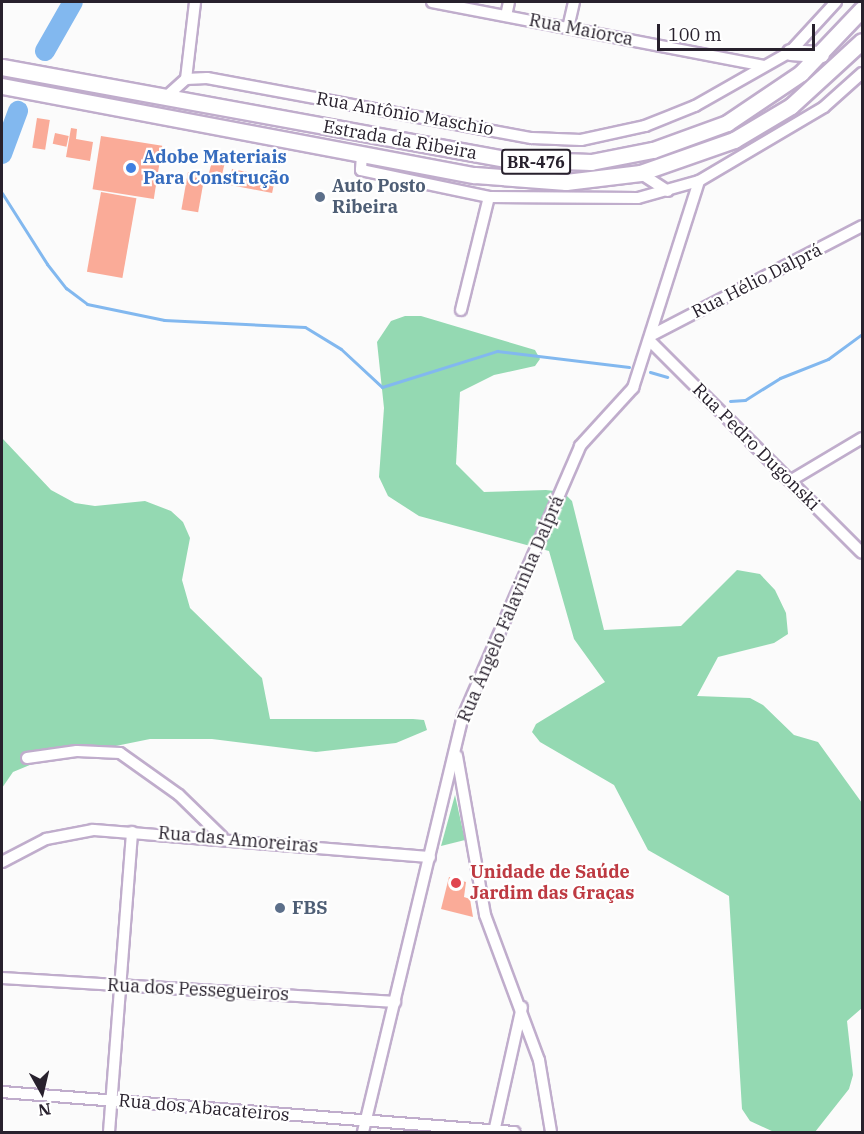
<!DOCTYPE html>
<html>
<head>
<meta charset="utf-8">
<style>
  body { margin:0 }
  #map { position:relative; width:864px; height:1134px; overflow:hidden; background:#fbfbfb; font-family:"IBM Plex Serif",serif }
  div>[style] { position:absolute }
  .green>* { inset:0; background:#94d9b2 }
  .stream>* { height:3px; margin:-1.5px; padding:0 1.5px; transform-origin:1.5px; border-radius:1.5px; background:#82b8ef }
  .river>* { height:20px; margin:-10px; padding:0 10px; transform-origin:10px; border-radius:10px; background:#82b8ef }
  .building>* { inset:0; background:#faab98; transform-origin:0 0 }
  .roads { filter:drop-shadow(2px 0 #c0adcc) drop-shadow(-2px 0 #c0adcc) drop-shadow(0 2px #c0adcc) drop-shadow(0 -2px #c0adcc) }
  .minor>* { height:10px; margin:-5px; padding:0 5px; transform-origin:5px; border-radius:5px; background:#fff }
  .primary>* { height:15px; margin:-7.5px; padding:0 7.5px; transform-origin:7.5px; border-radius:7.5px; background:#fff }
  .dots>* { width:16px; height:16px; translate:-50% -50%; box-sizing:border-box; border:3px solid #fff; border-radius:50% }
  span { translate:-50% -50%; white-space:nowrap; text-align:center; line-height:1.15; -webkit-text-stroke:4.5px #fff; paint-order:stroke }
  .shield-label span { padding:2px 4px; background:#fff; border:2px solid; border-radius:4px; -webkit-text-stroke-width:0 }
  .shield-label { font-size:16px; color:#28212d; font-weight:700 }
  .street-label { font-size:18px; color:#28212d }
  .shop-label { font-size:18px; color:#366cbe; font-weight:700 }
  .left { translate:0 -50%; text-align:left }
  .service-label { font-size:18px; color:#4e5e75; font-weight:700 }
  .health-label { font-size:18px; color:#be3a42; font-weight:700 }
  .frame { position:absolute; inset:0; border:3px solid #28212d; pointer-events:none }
  .north { position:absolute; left:12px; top:1062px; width:60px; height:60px; -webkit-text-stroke:4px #fff; paint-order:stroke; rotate:172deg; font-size:16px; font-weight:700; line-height:24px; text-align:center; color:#28212d }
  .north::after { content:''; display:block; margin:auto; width:21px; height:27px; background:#28212d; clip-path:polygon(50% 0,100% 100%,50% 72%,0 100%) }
  .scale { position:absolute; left:657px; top:24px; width:158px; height:27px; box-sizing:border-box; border:3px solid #28212d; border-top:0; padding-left:8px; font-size:18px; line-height:21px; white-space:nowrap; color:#28212d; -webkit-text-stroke:4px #fff; paint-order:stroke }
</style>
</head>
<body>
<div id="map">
  <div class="green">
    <i style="clip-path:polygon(405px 316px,421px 316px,535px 350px,540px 359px,535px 366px,494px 375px,460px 392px,456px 464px,484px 492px,546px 490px,563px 492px,572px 501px,604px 630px,681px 626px,737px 570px,760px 574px,775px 590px,786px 613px,788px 634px,774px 643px,718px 657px,697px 696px,750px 698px,763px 705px,794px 735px,818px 742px,862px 803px,862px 1008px,847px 1021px,853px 1075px,849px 1089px,815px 1132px,774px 1132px,750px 1121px,742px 1109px,729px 896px,648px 850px,614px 785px,540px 742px,532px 732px,536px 724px,605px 682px,574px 639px,549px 551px,419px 516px,388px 496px,379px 477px,384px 408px,377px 342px,391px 321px)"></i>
    <i style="clip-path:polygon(2px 438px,51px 490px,75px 503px,95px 506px,145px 501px,171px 511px,183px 522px,190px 538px,182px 580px,190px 608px,262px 678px,270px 719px,413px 719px,424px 720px,427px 730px,396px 743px,316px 752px,212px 739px,150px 739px,37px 762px,13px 772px,2px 788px)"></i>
    <i style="clip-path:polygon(455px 795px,465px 840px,441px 846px)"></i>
  </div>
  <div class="stream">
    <i style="left:2px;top:193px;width:84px;rotate:57.6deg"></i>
    <i style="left:47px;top:264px;width:31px;rotate:52deg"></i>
    <i style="left:66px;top:288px;width:26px;rotate:37deg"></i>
    <i style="left:87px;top:304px;width:79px;rotate:11.7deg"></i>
    <i style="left:164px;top:320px;width:141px;rotate:2.8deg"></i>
    <i style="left:305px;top:327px;width:42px;rotate:31.4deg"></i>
    <i style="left:341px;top:349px;width:56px;rotate:42.8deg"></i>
    <i style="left:382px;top:387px;width:121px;rotate:-17.4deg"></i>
    <i style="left:497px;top:351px;width:133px;rotate:6.9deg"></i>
    <i style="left:650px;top:372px;width:18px;rotate:16deg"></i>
    <i style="left:730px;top:401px;width:15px;rotate:-4deg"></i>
    <i style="left:745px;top:400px;width:41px;rotate:-32.2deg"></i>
    <i style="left:780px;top:378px;width:52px;rotate:-21.6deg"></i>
    <i style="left:828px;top:359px;width:42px;rotate:-36.3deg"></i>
  </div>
  <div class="river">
    <i style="left:45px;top:51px;width:56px;rotate:-60.3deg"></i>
    <i style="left:2px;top:154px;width:46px;rotate:-69.6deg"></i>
  </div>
  <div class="building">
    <i style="left:37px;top:118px;width:13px;height:30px;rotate:9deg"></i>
    <i style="clip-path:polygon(71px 128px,77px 129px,76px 139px,93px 142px,90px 161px,66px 157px)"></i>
    <i style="left:55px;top:133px;width:14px;height:11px;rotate:12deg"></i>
    <i style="left:101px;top:136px;width:62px;height:54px;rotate:9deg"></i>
    <i style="left:213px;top:156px;width:13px;height:23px;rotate:13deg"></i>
    <i style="left:232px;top:169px;width:44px;height:16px;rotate:11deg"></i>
    <i style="left:188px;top:172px;width:17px;height:38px;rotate:10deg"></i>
    <i style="left:101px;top:192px;width:36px;height:81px;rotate:10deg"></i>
    <i style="clip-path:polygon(449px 877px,466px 882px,464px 897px,470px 899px,473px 917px,441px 909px)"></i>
  </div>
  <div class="roads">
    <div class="minor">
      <i style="left:432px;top:2px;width:338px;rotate:10.9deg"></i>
      <i style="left:506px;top:16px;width:14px;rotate:-78deg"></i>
      <i style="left:568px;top:28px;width:27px;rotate:-77deg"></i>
      <i style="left:186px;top:79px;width:21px;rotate:-3deg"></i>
      <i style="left:207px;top:78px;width:330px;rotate:10.5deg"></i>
      <i style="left:532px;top:138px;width:49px;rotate:2.3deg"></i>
      <i style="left:581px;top:140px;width:66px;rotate:-12.3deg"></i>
      <i style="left:645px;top:126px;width:54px;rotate:-21.8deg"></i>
      <i style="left:695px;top:106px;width:109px;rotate:-29.6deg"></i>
      <i style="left:790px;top:52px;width:68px;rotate:-47.4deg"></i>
      <i style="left:167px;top:96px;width:25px;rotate:-42deg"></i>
      <i style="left:186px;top:79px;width:78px;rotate:-83.3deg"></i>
      <i style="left:362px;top:155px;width:15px;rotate:94deg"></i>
      <i style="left:361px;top:170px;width:131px;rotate:11.9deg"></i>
      <i style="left:489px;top:197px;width:149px;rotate:0.4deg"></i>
      <i style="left:638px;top:198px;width:63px;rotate:-15.6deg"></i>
      <i style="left:699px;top:181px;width:145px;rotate:-30.6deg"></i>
      <i style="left:824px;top:107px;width:51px;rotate:-41.8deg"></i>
      <i style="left:640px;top:173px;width:33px;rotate:33deg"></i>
      <i style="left:461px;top:310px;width:116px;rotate:-76.1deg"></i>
      <i style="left:652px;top:335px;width:237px;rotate:-27.4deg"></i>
      <i style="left:649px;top:340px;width:301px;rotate:45deg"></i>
      <i style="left:790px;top:481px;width:84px;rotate:-30.8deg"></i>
      <i style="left:457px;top:756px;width:161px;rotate:80deg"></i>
      <i style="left:485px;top:915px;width:155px;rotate:69.6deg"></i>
      <i style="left:539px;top:1060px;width:73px;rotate:80.5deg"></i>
      <i style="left:27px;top:758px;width:50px;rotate:-8deg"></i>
      <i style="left:77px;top:751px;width:43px;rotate:2.7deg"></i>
      <i style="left:120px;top:753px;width:72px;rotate:35.4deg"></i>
      <i style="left:179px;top:795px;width:60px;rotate:44.3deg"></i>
      <i style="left:2px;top:862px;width:50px;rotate:-27.6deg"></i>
      <i style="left:46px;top:839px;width:48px;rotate:-10.8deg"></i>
      <i style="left:93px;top:830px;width:338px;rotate:4.6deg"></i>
      <i style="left:2px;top:978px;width:394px;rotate:3.5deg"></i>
      <i style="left:2px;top:1092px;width:514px;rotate:4.47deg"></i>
      <i style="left:109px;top:1132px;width:301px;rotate:-85.6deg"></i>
      <i style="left:363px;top:1132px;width:427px;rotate:-76.5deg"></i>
      <i style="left:463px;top:717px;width:295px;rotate:-66.6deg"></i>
      <i style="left:580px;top:446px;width:79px;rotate:-47.6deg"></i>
      <i style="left:633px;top:388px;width:217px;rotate:-72.3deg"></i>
      <i style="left:494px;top:1132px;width:128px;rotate:-77.4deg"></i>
    </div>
    <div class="primary">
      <i style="left:790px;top:52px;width:31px;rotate:4deg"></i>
      <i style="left:2px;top:67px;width:511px;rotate:10.36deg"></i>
      <i style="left:505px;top:159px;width:86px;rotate:2deg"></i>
      <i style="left:591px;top:162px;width:63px;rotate:-11deg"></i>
      <i style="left:653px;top:150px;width:79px;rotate:-20deg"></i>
      <i style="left:727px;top:123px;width:89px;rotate:-34deg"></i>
      <i style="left:801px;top:73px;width:88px;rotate:-46.4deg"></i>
      <i style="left:2px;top:86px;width:481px;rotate:10.7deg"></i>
      <i style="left:475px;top:175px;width:91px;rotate:4.4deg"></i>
      <i style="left:566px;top:182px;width:75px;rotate:-6.9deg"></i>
      <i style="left:640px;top:173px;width:100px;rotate:-19.3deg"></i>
      <i style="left:734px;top:140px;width:66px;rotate:-30.8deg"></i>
      <i style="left:791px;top:106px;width:96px;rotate:-42.5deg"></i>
    </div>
  </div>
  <div class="dots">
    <i style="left:131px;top:168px;background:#3f7fe0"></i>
    <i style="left:320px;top:197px;background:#5c6f8a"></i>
    <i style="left:456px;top:883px;background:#e0444e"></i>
    <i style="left:280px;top:908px;background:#5c6f8a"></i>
  </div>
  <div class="shield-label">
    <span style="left:536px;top:162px">BR-476</span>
  </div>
  <div class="street-label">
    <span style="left:581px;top:30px;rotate:11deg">Rua Maiorca</span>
    <span style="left:405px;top:114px;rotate:10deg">Rua Antônio Maschio</span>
    <span style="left:400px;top:140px;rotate:10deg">Estrada da Ribeira</span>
    <span style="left:757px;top:281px;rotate:-27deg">Rua Hélio Dalprá</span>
    <span style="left:756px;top:447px;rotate:45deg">Rua Pedro Dugonski</span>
    <span style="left:511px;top:609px;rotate:-67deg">Rua Ângelo Falavinha Dalprá</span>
    <span style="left:238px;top:840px;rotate:5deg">Rua das Amoreiras</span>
    <span style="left:198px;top:990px;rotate:3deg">Rua dos Pessegueiros</span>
    <span style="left:204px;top:1108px;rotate:5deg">Rua dos Abacateiros</span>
  </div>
  <div class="shop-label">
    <span class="left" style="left:143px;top:168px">Adobe Materiais<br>Para Construção</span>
  </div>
  <div class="service-label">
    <span class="left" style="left:332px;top:197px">Auto Posto<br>Ribeira</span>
    <span class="left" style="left:292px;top:908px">FBS</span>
  </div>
  <div class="health-label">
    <span class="left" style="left:470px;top:883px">Unidade de Saúde<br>Jardim das Graças</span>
  </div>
  <div class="frame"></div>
  <div class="north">N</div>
  <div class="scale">100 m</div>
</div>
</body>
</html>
